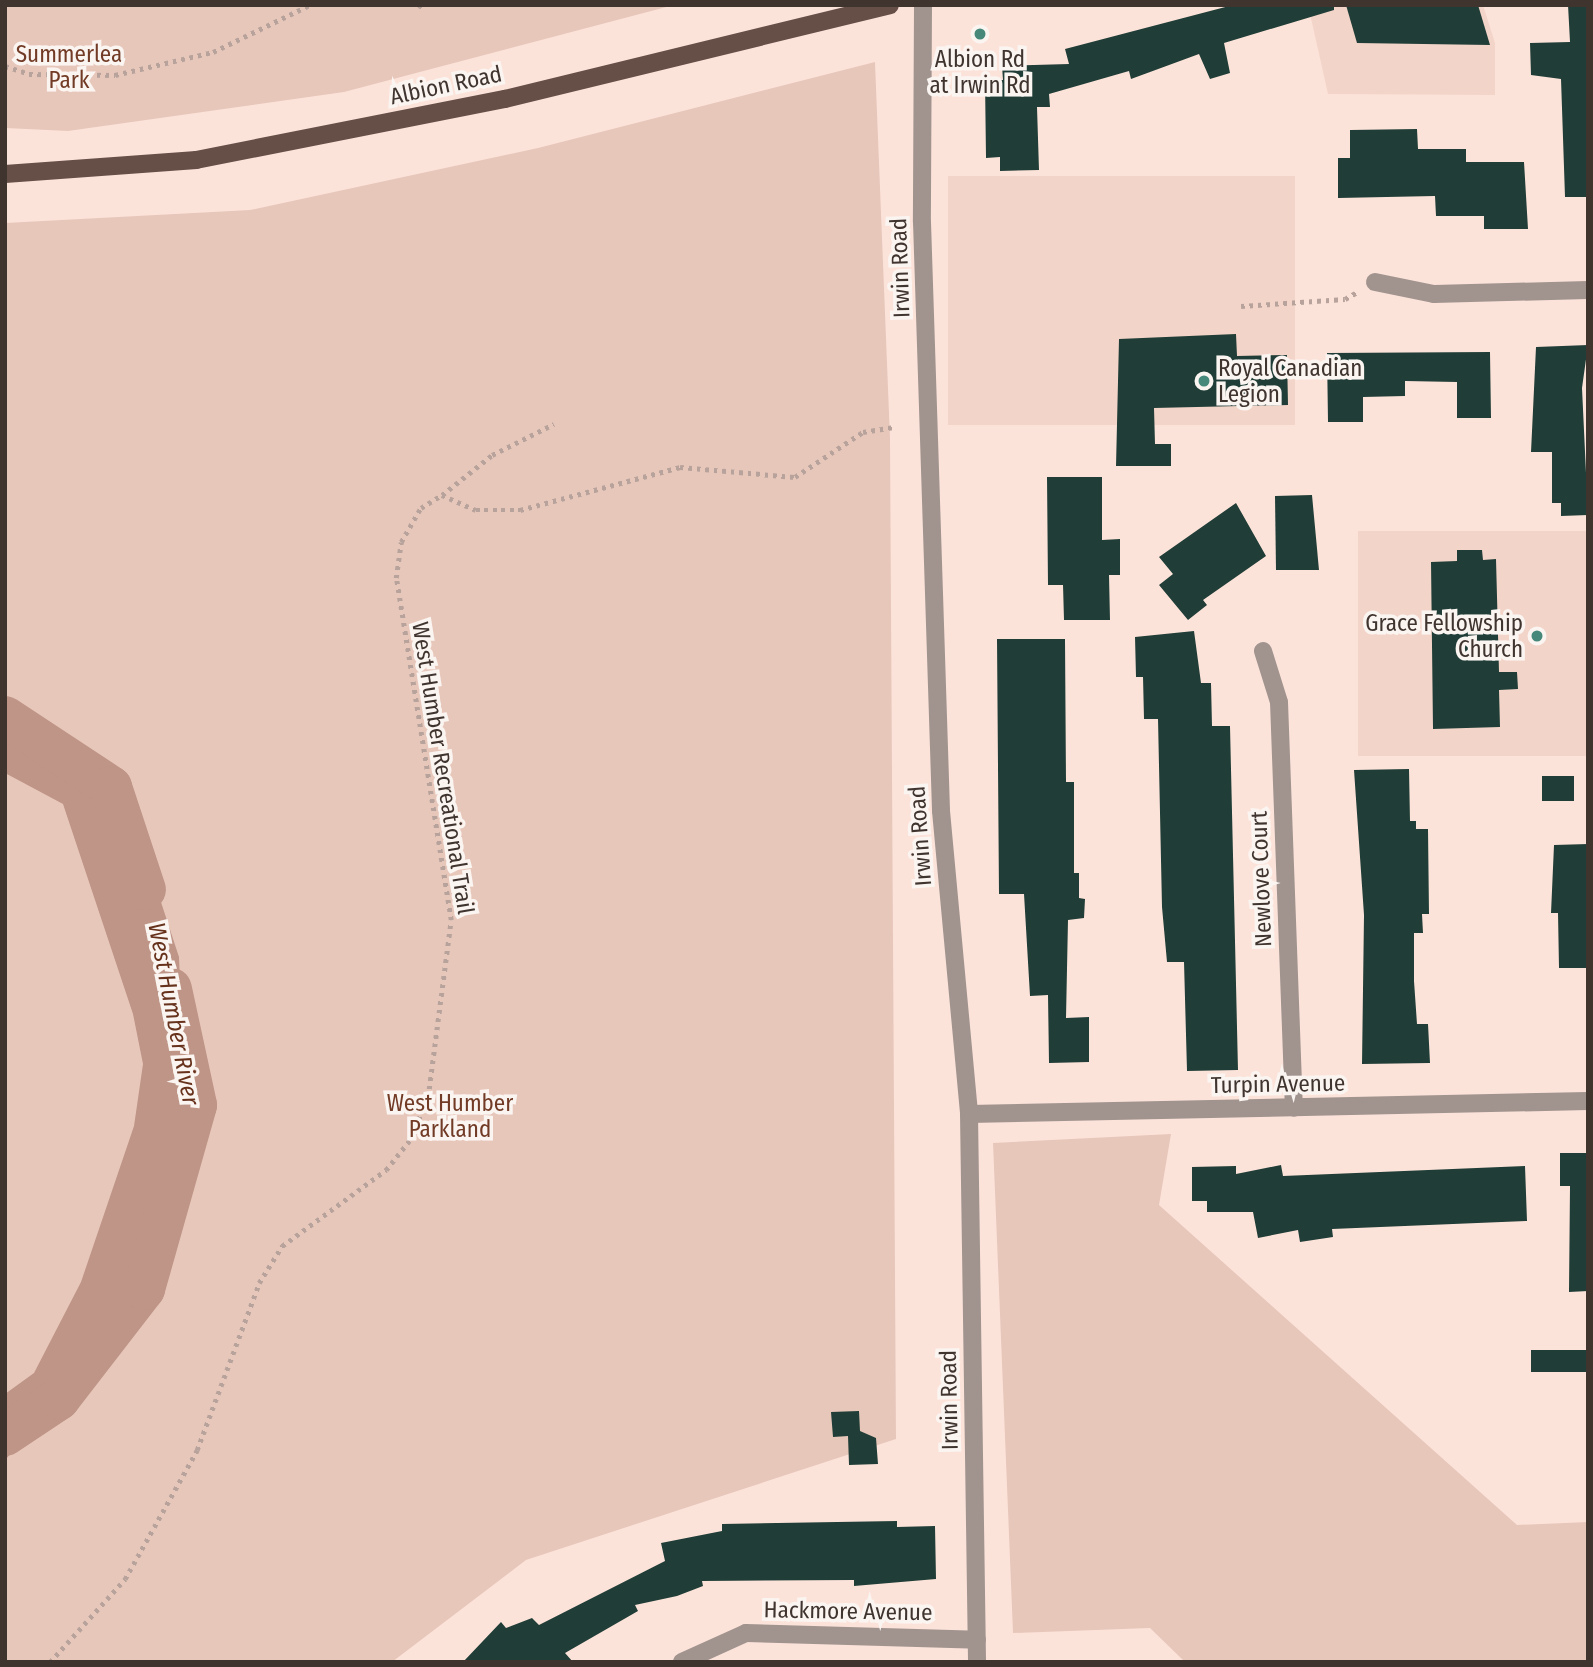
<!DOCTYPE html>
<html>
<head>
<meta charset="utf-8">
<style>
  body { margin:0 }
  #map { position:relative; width:1593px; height:1667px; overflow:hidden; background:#fce3da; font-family:"Fira Sans Condensed",sans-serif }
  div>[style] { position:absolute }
  .built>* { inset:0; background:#f3d4c9; transform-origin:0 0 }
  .green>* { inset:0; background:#e8c7bb }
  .water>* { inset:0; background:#be9586 }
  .river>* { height:42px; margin:-21px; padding:0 21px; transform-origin:21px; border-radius:21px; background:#be9586 }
  .building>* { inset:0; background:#203e37; transform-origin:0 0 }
  .path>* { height:4.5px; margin-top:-2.25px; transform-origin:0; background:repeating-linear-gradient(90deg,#b7a39b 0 3.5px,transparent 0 8.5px) }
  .minor>* { height:18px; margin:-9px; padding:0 9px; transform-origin:9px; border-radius:9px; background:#a1948f }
  .major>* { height:18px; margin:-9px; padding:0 9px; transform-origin:9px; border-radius:9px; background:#654f47 }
  .dots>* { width:19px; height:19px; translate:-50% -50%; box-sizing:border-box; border:4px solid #fbf5f2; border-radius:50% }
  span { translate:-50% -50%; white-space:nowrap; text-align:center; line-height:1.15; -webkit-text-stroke:7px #fbf5f2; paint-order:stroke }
  .park-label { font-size:23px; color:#723b26 }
  .poi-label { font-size:23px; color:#40342f }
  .left { translate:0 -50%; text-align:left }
  .right { translate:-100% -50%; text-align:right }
  .street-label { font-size:23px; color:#40342f }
  .water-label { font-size:24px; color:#67321c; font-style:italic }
  .frame { position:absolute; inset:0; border:7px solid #40342f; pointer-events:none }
</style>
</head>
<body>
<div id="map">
  <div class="built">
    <i style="clip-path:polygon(1308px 5px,1483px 5px,1495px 43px,1495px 95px,1328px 94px)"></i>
    <i style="left:1295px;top:176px;width:249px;height:347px;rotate:90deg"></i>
    <i style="left:1588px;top:531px;width:225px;height:230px;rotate:90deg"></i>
  </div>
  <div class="green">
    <i style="clip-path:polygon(5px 5px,674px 5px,344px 92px,68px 131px,5px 128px)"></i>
    <i style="clip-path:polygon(875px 62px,890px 438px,896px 1439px,526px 1560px,392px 1662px,5px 1662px,5px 223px,250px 210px,538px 148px)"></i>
    <i style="clip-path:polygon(1171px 1134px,1159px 1205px,1517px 1525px,1588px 1522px,1588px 1662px,1185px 1662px,1150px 1628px,1013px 1633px,993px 1143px)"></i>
  </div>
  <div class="water">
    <i style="clip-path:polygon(5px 722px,50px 741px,97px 781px,158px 893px,179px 957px,186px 1125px,148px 1250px,91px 1364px,5px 1460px,5px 1394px,34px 1373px,81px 1282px,134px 1126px,143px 1064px,133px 1014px,63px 804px,5px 773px)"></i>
  </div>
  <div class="river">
    <i style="left:5px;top:717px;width:127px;rotate:33.4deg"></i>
    <i style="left:111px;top:787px;width:108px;rotate:71.7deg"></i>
    <i style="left:5px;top:1435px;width:65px;rotate:-33.7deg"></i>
    <i style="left:59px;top:1399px;width:139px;rotate:-52.3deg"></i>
    <i style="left:144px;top:1289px;width:191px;rotate:-74.2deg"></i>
    <i style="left:196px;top:1105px;width:119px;rotate:-102.2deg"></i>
  </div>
  <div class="building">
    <i style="clip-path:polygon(1233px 5px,1334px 5px,1334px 10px,1224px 43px,1230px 73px,1210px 79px,1199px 54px,1131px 79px,1129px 71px,1049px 94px,1050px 107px,1037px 107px,1039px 170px,1000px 171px,1000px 157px,986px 158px,985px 81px,1003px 80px,1002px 66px,1069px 64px,1065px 49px)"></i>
    <i style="clip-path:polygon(1346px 5px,1478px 5px,1490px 45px,1357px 43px)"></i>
    <i style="clip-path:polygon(1568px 5px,1588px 5px,1588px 197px,1565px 197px,1561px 79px,1531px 75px,1530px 43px,1570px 42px)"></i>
    <i style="clip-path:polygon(1417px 129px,1418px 149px,1466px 149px,1466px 162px,1524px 162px,1528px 229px,1484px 229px,1484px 216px,1436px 216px,1435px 196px,1338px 198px,1338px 158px,1350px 158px,1350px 130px)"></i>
    <i style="clip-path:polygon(1236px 334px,1237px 356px,1287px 355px,1288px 405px,1154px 408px,1155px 444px,1171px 444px,1171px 466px,1116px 466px,1119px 339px)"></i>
    <i style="clip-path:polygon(1588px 345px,1582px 388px,1588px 515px,1561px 516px,1561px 503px,1552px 503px,1552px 452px,1531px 452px,1536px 347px)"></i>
    <i style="clip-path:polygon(1490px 352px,1491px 418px,1457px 418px,1457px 382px,1405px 381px,1405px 396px,1363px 397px,1363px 422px,1328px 422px,1327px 353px)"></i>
    <i style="clip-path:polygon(1047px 477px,1102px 477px,1102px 540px,1120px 539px,1120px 575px,1109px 575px,1110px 620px,1064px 620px,1063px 585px,1048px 585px)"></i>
    <i style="clip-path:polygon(1312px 495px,1319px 570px,1276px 570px,1275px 496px)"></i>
    <i style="clip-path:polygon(1236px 503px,1266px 556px,1203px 600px,1207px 605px,1188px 620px,1159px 585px,1173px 574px,1159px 557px)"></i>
    <i style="clip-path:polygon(1457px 550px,1482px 550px,1483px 560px,1496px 559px,1499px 672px,1517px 672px,1518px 689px,1499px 690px,1500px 727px,1433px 729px,1431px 562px,1457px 561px)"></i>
    <i style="clip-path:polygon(1194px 631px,1201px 683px,1211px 683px,1212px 726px,1230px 726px,1238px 1070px,1187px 1071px,1184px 962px,1167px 962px,1162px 907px,1158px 719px,1144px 719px,1143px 677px,1136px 677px,1135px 637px)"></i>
    <i style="clip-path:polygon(997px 639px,1065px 639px,1066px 782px,1074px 782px,1074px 873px,1079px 873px,1079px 898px,1085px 899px,1084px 918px,1068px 920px,1066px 1018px,1089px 1017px,1089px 1062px,1049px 1063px,1048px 995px,1030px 996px,1024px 894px,999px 894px)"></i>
    <i style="clip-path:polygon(1409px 769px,1410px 821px,1416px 821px,1416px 829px,1428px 829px,1429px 914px,1422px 914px,1423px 933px,1414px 933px,1414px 981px,1417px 1024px,1428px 1024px,1430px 1063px,1362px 1064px,1364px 915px,1354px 770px)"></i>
    <i style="left:1574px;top:776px;width:25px;height:32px;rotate:90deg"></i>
    <i style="clip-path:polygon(1588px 844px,1588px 968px,1559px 968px,1558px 913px,1551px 913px,1554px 845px)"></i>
    <i style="clip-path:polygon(1560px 1153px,1588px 1153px,1588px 1291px,1569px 1292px,1570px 1186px,1560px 1186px)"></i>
    <i style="clip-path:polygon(1281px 1165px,1283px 1176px,1525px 1166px,1527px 1221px,1332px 1229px,1333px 1237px,1300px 1242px,1298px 1230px,1258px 1238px,1253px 1212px,1207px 1212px,1207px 1201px,1192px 1201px,1192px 1167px,1236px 1166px,1236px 1174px)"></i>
    <i style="left:1531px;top:1350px;width:57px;height:22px"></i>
    <i style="clip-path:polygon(859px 1411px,860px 1431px,876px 1438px,878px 1464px,849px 1465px,848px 1436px,833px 1437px,831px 1412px)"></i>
    <i style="clip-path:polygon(897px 1521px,897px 1527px,935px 1526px,936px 1579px,854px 1586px,854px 1580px,702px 1581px,703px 1586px,677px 1596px,635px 1605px,638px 1611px,565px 1653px,573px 1662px,463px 1662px,501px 1622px,506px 1628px,532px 1618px,539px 1625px,665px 1561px,661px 1543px,722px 1531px,722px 1524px)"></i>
  </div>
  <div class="path">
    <i style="left:419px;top:5px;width:4px;rotate:34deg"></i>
    <i style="left:5px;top:66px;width:25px;rotate:18deg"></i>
    <i style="left:29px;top:74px;width:86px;rotate:0.7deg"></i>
    <i style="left:115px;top:75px;width:101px;rotate:-13.2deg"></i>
    <i style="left:213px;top:52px;width:108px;rotate:-25.9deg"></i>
    <i style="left:1241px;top:306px;width:104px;rotate:-3.9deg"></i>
    <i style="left:1345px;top:299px;width:16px;rotate:-30deg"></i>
    <i style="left:442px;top:495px;width:64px;rotate:-38.7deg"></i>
    <i style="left:492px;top:455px;width:69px;rotate:-26.6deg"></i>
    <i style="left:50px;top:1662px;width:112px;rotate:-47.9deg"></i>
    <i style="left:125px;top:1579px;width:148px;rotate:-60.8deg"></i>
    <i style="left:197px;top:1450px;width:178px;rotate:-69.6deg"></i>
    <i style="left:259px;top:1283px;width:44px;rotate:-58.1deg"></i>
    <i style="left:282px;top:1246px;width:129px;rotate:-36.2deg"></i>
    <i style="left:386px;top:1170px;width:43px;rotate:-51.5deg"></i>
    <i style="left:413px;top:1136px;width:50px;rotate:-71.2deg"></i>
    <i style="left:429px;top:1089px;width:170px;rotate:-82.6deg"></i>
    <i style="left:451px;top:920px;width:346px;rotate:-99.1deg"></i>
    <i style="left:396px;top:578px;width:36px;rotate:-82deg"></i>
    <i style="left:401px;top:542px;width:39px;rotate:-60deg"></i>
    <i style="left:421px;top:508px;width:25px;rotate:-32deg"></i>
    <i style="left:442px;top:495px;width:37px;rotate:24deg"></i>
    <i style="left:476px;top:510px;width:44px"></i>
    <i style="left:520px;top:510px;width:166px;rotate:-15deg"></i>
    <i style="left:680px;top:467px;width:115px;rotate:5deg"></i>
    <i style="left:795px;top:477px;width:82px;rotate:-33.5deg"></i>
    <i style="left:863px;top:432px;width:33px;rotate:-9deg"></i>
  </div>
  <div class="minor">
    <i style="left:923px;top:5px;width:217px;rotate:90.3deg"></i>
    <i style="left:922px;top:222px;width:589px;rotate:88.15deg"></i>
    <i style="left:941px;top:811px;width:304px;rotate:84.7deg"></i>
    <i style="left:969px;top:1114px;width:548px;rotate:89.16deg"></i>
    <i style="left:1375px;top:282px;width:60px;rotate:11.5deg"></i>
    <i style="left:1434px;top:294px;width:154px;rotate:-1.5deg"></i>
    <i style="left:1263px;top:651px;width:53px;rotate:72.6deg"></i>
    <i style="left:1279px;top:702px;width:406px;rotate:87.9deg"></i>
    <i style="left:969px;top:1114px;width:619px;rotate:-1.2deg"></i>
    <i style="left:682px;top:1662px;width:70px;rotate:-24.4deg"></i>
    <i style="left:746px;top:1633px;width:231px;rotate:1.7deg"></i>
  </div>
  <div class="major">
    <i style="left:5px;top:174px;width:192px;rotate:-4.2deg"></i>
    <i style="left:196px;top:160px;width:315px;rotate:-11.2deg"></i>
    <i style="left:505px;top:99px;width:396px;rotate:-13.7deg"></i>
  </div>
  <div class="dots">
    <i style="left:980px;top:34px;background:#46887a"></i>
    <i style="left:1204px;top:381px;background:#46887a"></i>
    <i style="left:1537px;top:636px;background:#46887a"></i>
  </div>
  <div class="park-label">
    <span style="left:69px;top:67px">Summerlea<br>Park</span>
    <span style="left:450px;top:1116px">West Humber<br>Parkland</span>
  </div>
  <div class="poi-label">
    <span style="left:980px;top:72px">Albion Rd<br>at Irwin Rd</span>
    <span class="left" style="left:1218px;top:381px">Royal Canadian<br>Legion</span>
    <span class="right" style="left:1523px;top:636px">Grace Fellowship<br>Church</span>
  </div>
  <div class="street-label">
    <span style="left:446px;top:85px;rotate:-12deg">Albion Road</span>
    <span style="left:900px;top:268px;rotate:-92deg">Irwin Road</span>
    <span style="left:443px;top:768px;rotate:81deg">West Humber Recreational Trail</span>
    <span style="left:920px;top:836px;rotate:-94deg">Irwin Road</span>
    <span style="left:1261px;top:879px;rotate:-92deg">Newlove Court</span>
    <span style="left:1278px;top:1084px;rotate:-1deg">Turpin Avenue</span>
    <span style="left:949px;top:1400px;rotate:-91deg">Irwin Road</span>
    <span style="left:848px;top:1611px;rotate:1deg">Hackmore Avenue</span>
  </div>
  <div class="water-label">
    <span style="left:173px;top:1014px;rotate:79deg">West Humber River</span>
  </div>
  <div class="frame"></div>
</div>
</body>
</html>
